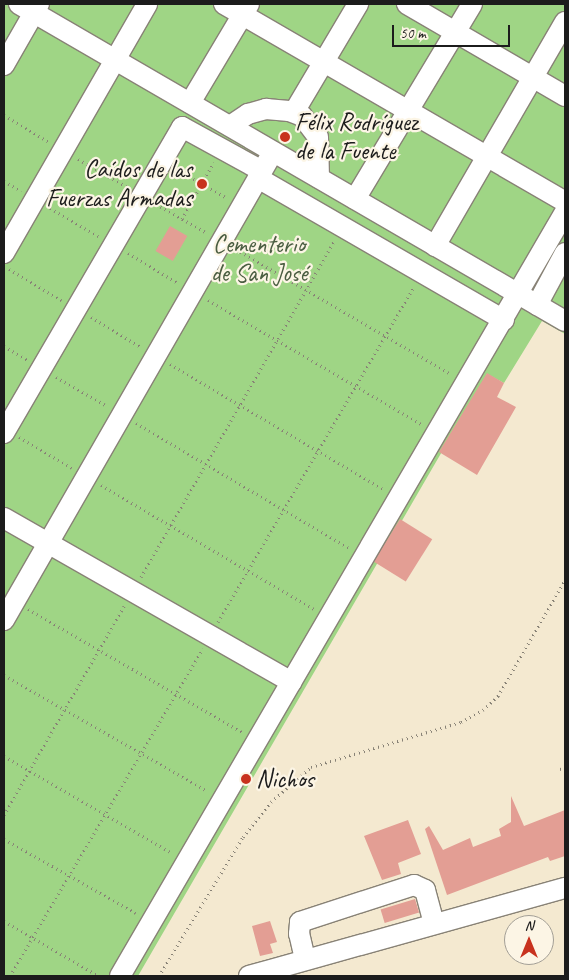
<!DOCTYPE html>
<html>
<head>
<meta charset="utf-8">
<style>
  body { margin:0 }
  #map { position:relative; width:569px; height:980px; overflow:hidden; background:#f4e9d0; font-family:Caveat,sans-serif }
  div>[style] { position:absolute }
  .green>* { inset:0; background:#9fd585 }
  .building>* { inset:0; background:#e39e94; transform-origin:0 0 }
  .path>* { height:3px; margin-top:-1.5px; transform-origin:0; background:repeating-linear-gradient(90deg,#888276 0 1px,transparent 0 5px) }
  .roads { filter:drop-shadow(1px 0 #888276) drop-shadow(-1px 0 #888276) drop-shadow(0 1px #888276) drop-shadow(0 -1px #888276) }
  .minor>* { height:20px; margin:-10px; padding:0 10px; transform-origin:10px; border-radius:10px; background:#fff }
  .dots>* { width:14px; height:14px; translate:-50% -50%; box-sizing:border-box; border:2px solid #fcf5e5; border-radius:50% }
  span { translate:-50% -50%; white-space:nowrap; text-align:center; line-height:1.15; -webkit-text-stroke:4.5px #fcf5e5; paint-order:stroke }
  .poi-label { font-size:25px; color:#1c1c1c }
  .left { translate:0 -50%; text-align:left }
  .right { translate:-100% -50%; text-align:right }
  .park-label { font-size:25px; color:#4a5d41 }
  .frame { position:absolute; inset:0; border:5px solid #1c1c1c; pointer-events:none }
  .north { position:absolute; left:504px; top:915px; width:50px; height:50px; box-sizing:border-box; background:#fcf5e5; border:1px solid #a29e95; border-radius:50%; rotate:0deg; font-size:14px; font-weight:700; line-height:20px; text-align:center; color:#1c1c1c }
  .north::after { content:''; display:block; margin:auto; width:18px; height:22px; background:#c8321e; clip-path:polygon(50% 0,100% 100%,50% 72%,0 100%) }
  .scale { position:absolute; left:392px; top:25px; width:118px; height:22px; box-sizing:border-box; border:2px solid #1c1c1c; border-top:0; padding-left:6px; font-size:15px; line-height:18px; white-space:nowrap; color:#1c1c1c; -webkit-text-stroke:4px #fcf5e5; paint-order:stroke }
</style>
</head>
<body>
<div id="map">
  <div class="green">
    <i style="clip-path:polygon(4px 4px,565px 4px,565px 334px,542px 321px,504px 383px,487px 374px,138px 976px,4px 976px)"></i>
  </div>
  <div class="building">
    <i style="left:170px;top:226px;width:20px;height:29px;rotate:30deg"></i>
    <i style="clip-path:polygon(487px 373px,504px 383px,497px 397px,516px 407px,477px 475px,439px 452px)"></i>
    <i style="left:400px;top:519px;width:38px;height:50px;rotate:32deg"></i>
    <i style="clip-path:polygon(511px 796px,524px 826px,565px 810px,565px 856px,550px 861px,548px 857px,447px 895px,425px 829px,429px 826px,443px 850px,470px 838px,473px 847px,501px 836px,499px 829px,511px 822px)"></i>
    <i style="clip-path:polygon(408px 820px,421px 854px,398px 863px,401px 874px,382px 880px,364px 836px)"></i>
    <i style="left:415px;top:899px;width:14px;height:36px;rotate:73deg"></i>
    <i style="clip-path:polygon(270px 921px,277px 942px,270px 944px,273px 953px,260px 956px,252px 926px)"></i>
  </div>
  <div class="path">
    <i style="left:4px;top:115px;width:52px;rotate:31deg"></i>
    <i style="left:78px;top:159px;width:59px;rotate:29.6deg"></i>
    <i style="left:176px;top:169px;width:59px;rotate:29.6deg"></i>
    <i style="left:4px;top:181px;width:20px;rotate:30deg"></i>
    <i style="left:156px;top:204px;width:59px;rotate:29.6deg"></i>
    <i style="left:50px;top:208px;width:56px;rotate:30.3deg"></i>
    <i style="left:182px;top:219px;width:65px;rotate:-60.7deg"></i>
    <i style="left:236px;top:249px;width:249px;rotate:30.2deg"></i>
    <i style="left:128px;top:253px;width:58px;rotate:31deg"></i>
    <i style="left:9px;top:269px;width:61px;rotate:30.8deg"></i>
    <i style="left:208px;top:300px;width:249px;rotate:30.2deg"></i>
    <i style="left:91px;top:317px;width:58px;rotate:31deg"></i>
    <i style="left:4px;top:346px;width:27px;rotate:31deg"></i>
    <i style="left:170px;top:364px;width:249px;rotate:30.4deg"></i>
    <i style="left:56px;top:377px;width:59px;rotate:29.6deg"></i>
    <i style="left:136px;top:423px;width:249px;rotate:30.4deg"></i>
    <i style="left:19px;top:437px;width:61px;rotate:30.3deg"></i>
    <i style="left:101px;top:485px;width:246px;rotate:30.2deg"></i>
    <i style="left:141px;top:577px;width:389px;rotate:-60.1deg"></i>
    <i style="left:28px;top:609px;width:249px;rotate:29.9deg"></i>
    <i style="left:218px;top:622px;width:389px;rotate:-59.7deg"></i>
    <i style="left:4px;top:675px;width:234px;rotate:29.7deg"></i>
    <i style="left:4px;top:756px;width:194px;rotate:30deg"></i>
    <i style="left:560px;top:769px;width:5px;rotate:-11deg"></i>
    <i style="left:4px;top:815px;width:241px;rotate:-60.1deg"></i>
    <i style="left:4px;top:839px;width:151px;rotate:29.3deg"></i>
    <i style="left:4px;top:921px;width:110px;rotate:30.1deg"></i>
    <i style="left:10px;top:976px;width:380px;rotate:-59.5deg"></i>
    <i style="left:159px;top:976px;width:162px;rotate:-58.9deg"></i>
    <i style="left:243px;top:837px;width:45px;rotate:-51.3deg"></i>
    <i style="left:271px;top:802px;width:53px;rotate:-41.2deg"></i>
    <i style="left:311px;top:767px;width:157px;rotate:-16.7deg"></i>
    <i style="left:461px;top:722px;width:25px;rotate:-29deg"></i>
    <i style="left:483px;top:710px;width:21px;rotate:-43deg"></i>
    <i style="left:498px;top:696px;width:134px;rotate:-60deg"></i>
    <i style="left:563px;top:976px;width:2px"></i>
  </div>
  <div class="roads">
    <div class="minor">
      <i style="left:19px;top:4px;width:631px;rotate:30.14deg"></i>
      <i style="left:224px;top:4px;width:394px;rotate:30.1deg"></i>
      <i style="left:407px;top:4px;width:183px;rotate:30.2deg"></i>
      <i style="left:4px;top:65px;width:70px;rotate:-60.2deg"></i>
      <i style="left:190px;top:103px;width:115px;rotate:-59.2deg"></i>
      <i style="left:294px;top:112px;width:126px;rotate:-59.3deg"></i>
      <i style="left:230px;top:126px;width:22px;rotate:-34deg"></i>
      <i style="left:248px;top:114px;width:19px;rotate:-16deg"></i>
      <i style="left:266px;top:109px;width:23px;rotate:5deg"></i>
      <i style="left:289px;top:111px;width:14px;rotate:21deg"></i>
      <i style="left:302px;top:116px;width:26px;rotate:53deg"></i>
      <i style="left:318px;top:137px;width:41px;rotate:88.6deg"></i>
      <i style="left:258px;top:178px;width:284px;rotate:30deg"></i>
      <i style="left:355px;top:199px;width:227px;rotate:-59deg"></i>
      <i style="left:435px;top:246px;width:259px;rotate:-59.9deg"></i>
      <i style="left:4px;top:253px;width:287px;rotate:-60.1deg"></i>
      <i style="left:537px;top:305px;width:59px;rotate:-61.7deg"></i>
      <i style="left:4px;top:433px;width:354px;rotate:-59.8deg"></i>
      <i style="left:182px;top:127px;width:91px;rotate:28.8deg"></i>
      <i style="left:4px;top:518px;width:331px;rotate:29.7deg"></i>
      <i style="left:4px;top:620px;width:540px;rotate:-60.11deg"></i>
      <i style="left:305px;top:959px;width:26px;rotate:-103deg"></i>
      <i style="left:299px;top:934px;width:12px;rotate:-85deg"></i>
      <i style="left:300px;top:922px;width:120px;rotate:-18deg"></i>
      <i style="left:414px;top:885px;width:12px;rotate:24deg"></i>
      <i style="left:425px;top:890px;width:34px;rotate:75deg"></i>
      <i style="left:120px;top:976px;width:884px;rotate:-59.78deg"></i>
      <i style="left:249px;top:976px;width:328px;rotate:-15.6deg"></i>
    </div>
  </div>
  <div class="dots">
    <i style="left:285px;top:137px;background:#c8321e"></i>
    <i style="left:202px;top:184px;background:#c8321e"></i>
    <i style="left:246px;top:779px;background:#c8321e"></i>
  </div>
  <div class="poi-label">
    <span class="left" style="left:295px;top:137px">Félix Rodríguez<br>de la Fuente</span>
    <span class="right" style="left:192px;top:184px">Caídos de las<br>Fuerzas Armadas</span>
    <span class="left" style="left:256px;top:779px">Nichos</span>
  </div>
  <div class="park-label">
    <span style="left:259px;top:259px">Cementerio<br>de San José</span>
  </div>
  <div class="frame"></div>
  <div class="north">N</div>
  <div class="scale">50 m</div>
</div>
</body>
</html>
